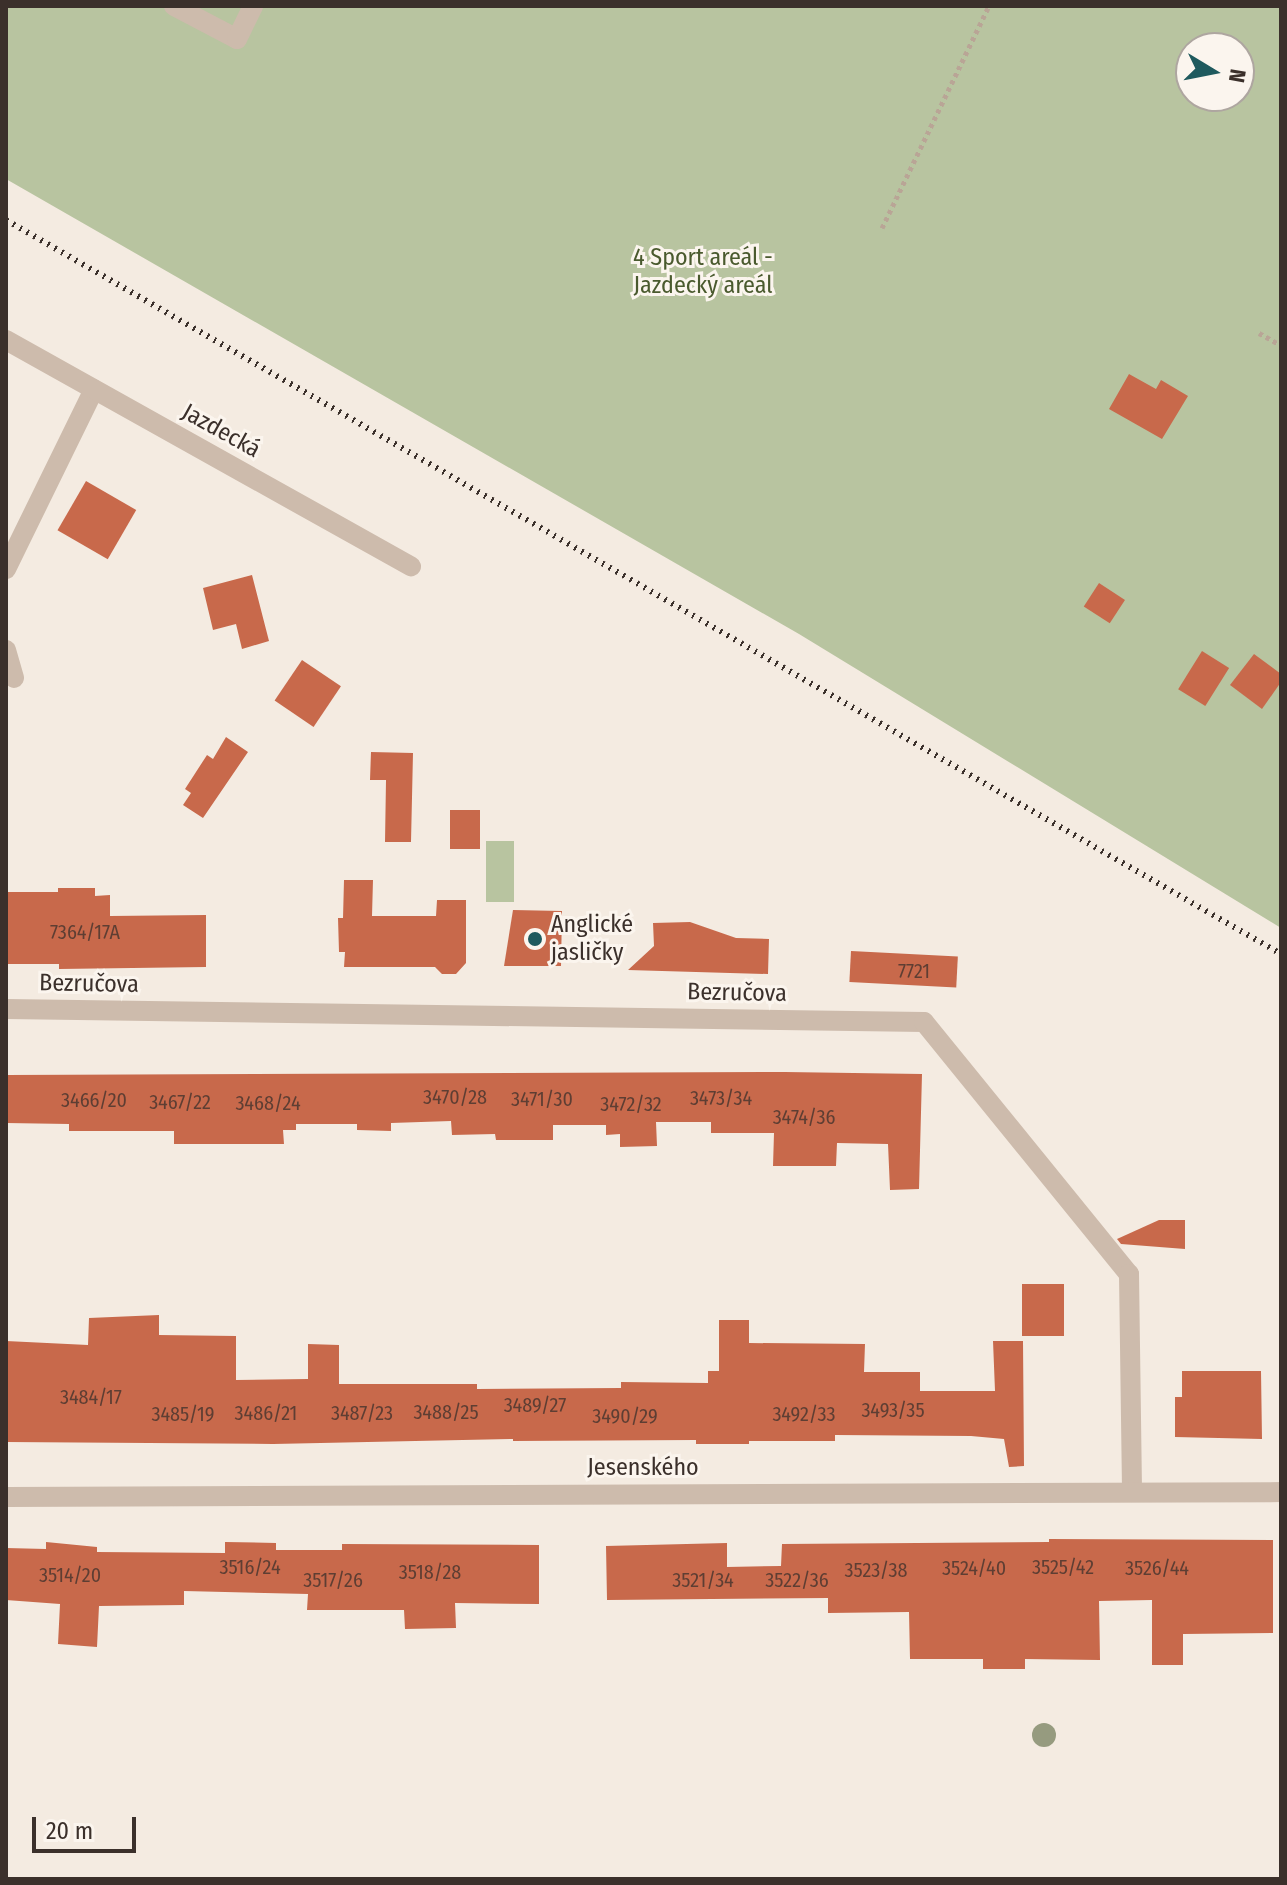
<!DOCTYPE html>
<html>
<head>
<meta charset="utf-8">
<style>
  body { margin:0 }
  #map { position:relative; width:1287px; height:1885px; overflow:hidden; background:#f4ebe1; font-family:"Fira Sans Condensed",sans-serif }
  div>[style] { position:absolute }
  .green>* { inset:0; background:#b8c4a0; transform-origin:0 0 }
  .building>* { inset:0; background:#c8694b; transform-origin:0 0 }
  .path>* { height:5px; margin-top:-2.5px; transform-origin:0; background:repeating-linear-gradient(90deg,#b9a596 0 4px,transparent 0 8px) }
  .lane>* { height:20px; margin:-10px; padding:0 10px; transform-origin:10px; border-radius:10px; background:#cdbbac }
  .street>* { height:20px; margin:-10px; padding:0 10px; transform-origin:10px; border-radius:10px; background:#cdbbac }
  .rail>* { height:6px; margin-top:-3px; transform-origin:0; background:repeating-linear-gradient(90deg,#3b302b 0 2px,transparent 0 8px) }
  .trees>* { width:24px; height:24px; margin:-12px; border-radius:50%; background:#969b7f }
  .dots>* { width:22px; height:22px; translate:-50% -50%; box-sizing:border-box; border:4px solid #fbf5ee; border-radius:50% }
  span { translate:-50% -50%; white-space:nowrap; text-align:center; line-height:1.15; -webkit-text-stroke:6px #fbf5ee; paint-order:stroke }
  .number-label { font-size:20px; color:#5e3e33 }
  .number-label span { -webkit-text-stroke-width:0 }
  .park-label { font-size:24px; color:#4a5a2e }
  .street-label { font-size:24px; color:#3b302b }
  .poi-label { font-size:24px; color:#3b302b }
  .left { translate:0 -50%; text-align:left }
  .frame { position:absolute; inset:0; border:8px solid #3b302b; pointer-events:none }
  .north { position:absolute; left:1175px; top:32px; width:80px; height:80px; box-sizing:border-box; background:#fbf5ee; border:2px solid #aea6a0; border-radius:50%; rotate:100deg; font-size:22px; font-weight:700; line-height:32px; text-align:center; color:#3b302b }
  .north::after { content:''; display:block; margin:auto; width:28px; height:36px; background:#1f5a5e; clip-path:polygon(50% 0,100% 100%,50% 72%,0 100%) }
  .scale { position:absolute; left:32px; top:1817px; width:104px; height:36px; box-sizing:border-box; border:4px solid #3b302b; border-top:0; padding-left:10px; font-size:24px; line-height:28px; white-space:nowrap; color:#3b302b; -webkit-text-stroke:6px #fbf5ee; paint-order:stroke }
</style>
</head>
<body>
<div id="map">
  <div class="green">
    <i style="clip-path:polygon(evenodd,6px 6px,1281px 6px,1281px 928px,799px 634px,6px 179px,6px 6px,1191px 48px,1239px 48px,1239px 96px,1191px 96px,1191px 48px)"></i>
    <i style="left:486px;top:841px;width:28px;height:61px"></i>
  </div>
  <div class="building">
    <i style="clip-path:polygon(1129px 374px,1156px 389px,1161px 380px,1188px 396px,1162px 439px,1109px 409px)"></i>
    <i style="left:86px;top:481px;width:58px;height:57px;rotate:30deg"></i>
    <i style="clip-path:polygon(252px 575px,269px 641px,242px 649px,236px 624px,213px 630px,203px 588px)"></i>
    <i style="left:1099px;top:583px;width:31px;height:28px;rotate:33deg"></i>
    <i style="left:1202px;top:651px;width:32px;height:45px;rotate:32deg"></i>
    <i style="clip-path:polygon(1254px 654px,1281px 674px,1281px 682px,1262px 709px,1230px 685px)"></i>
    <i style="left:302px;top:660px;width:47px;height:49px;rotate:34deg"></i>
    <i style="clip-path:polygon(226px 737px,248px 752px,203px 818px,183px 805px,191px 793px,185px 789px,207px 755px,213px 759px)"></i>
    <i style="clip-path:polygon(371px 752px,413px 753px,411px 842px,385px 842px,386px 780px,370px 780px)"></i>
    <i style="left:450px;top:810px;width:30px;height:39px"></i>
    <i style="clip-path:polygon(344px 880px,373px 880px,372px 916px,436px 916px,437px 900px,466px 900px,466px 963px,456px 974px,442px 974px,435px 967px,344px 967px,345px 952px,339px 952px,338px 918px,343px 918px)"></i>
    <i style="clip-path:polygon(58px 888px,95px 888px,95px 896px,110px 895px,110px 916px,206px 915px,206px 967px,59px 969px,59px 964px,6px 964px,6px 892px,58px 892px)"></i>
    <i style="clip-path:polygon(513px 910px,562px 911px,561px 966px,504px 966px)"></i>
    <i style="clip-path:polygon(690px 922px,736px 938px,769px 939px,768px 974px,628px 970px,654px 946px,653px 923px)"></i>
    <i style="left:851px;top:951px;width:107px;height:31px;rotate:3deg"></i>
    <i style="clip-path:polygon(785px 1072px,922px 1074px,919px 1189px,890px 1190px,888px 1144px,837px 1143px,836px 1166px,773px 1166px,774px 1133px,711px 1133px,711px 1122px,656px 1122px,657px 1146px,620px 1147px,620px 1134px,606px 1135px,606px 1125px,553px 1125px,553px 1140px,496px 1140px,495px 1134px,452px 1135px,451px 1121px,391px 1123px,391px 1131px,357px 1130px,357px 1124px,296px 1124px,296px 1130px,283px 1130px,284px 1144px,174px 1144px,174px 1131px,69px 1131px,69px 1124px,6px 1123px,6px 1075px)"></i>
    <i style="clip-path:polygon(1159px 1220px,1185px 1220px,1185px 1249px,1121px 1244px,1117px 1239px)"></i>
    <i style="left:1022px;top:1284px;width:42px;height:52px"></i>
    <i style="clip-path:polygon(159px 1315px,159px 1335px,236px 1336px,236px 1380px,308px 1379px,308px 1344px,339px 1345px,339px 1384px,477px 1384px,477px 1389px,621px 1388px,621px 1382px,708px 1383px,708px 1371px,719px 1371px,719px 1320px,749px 1320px,749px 1343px,865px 1344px,864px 1372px,920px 1372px,920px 1391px,995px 1391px,993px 1341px,1023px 1341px,1024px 1466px,1009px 1467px,1004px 1439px,971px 1436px,835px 1435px,835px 1441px,749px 1441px,749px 1444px,696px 1444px,696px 1440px,513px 1441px,513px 1439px,273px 1444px,6px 1442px,6px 1341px,88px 1345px,89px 1318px)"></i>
    <i style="clip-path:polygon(1182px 1371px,1261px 1371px,1262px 1439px,1175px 1437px,1175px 1397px,1182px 1397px)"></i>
    <i style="clip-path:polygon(1049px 1539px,1273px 1540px,1273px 1633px,1183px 1634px,1183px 1665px,1152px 1665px,1152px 1600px,1099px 1601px,1100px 1660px,1025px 1659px,1025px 1669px,983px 1669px,983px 1659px,910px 1659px,909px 1612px,828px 1613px,828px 1598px,607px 1600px,606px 1546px,727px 1543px,727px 1567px,781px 1566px,782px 1544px,1049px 1542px)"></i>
    <i style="clip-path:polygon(46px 1542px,97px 1547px,97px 1552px,225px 1553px,225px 1542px,276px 1543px,276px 1550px,342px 1550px,342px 1544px,539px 1545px,539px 1604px,455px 1603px,456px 1628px,405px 1629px,404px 1610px,307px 1610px,308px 1594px,184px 1591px,184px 1605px,99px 1606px,97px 1647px,58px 1644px,60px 1604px,6px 1600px,6px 1548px,46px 1549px)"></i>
  </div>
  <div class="path">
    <i style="left:882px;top:228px;width:246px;rotate:-64.3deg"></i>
    <i style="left:1259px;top:333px;width:25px;rotate:29deg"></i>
  </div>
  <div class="lane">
    <i style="left:6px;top:569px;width:200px;rotate:-63.9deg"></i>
    <i style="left:6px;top:650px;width:29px;rotate:74deg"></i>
  </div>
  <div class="street">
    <i style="left:174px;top:6px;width:71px;rotate:27.6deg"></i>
    <i style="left:237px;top:39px;width:37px;rotate:-64deg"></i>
    <i style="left:6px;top:340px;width:464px;rotate:29.2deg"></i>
    <i style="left:6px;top:1009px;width:918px;rotate:0.81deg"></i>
    <i style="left:924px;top:1022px;width:325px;rotate:50.9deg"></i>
    <i style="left:1129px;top:1274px;width:218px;rotate:89.2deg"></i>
    <i style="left:6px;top:1497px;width:1275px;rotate:-0.22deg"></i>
  </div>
  <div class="rail">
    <i style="left:6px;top:220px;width:1471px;rotate:29.93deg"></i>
  </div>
  <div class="trees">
    <i style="left:1044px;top:1735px"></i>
  </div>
  <div class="dots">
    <i style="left:535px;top:939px;background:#1f5a5e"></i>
  </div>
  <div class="number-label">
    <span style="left:85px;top:932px">7364/17A</span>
    <span style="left:914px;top:971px">7721</span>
    <span style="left:455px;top:1097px">3470/28</span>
    <span style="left:721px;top:1098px">3473/34</span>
    <span style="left:542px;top:1099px">3471/30</span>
    <span style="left:94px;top:1100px">3466/20</span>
    <span style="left:180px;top:1102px">3467/22</span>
    <span style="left:268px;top:1103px">3468/24</span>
    <span style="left:631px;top:1104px">3472/32</span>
    <span style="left:804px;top:1117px">3474/36</span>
    <span style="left:91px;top:1397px">3484/17</span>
    <span style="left:535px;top:1405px">3489/27</span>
    <span style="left:893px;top:1410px">3493/35</span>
    <span style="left:446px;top:1412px">3488/25</span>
    <span style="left:266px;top:1413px">3486/21</span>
    <span style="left:362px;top:1413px">3487/23</span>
    <span style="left:183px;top:1414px">3485/19</span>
    <span style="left:804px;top:1414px">3492/33</span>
    <span style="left:625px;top:1416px">3490/29</span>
    <span style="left:250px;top:1567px">3516/24</span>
    <span style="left:1063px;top:1567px">3525/42</span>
    <span style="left:974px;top:1568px">3524/40</span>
    <span style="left:1157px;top:1568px">3526/44</span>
    <span style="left:876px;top:1570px">3523/38</span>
    <span style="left:430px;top:1572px">3518/28</span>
    <span style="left:70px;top:1575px">3514/20</span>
    <span style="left:333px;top:1580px">3517/26</span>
    <span style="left:703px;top:1580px">3521/34</span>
    <span style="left:797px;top:1580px">3522/36</span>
  </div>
  <div class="park-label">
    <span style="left:703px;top:272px">4 Sport areál -<br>Jazdecký areál</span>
  </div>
  <div class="street-label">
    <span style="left:221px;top:431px;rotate:29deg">Jazdecká</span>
    <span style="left:89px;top:984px;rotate:1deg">Bezručova</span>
    <span style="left:737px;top:993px;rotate:1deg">Bezručova</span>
    <span style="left:643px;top:1468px">Jesenského</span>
  </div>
  <div class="poi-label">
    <span class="left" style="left:551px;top:939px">Anglické<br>jasličky</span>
  </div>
  <div class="frame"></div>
  <div class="north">N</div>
  <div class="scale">20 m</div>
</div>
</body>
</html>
